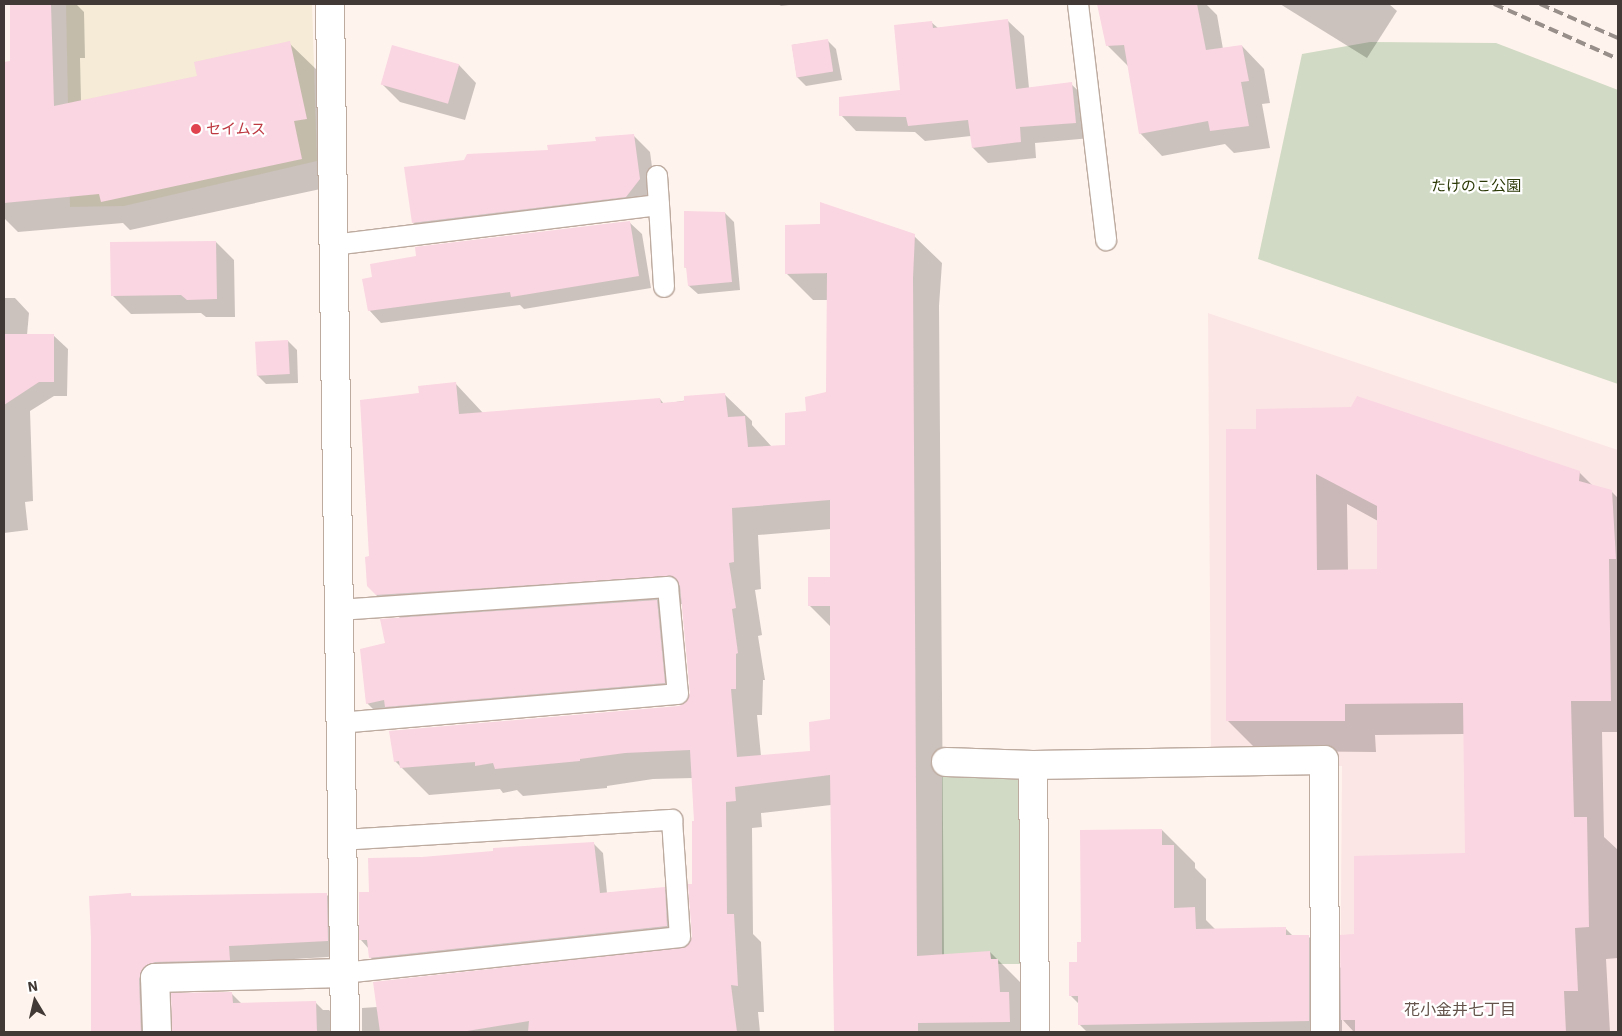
<!DOCTYPE html>
<html>
<head>
<meta charset="utf-8">
<style>
  body { margin:0 }
  #map { position:relative; width:1622px; height:1036px; overflow:hidden; background:#fff3ed; font-family:"IBM Plex Sans","Noto Sans JP",sans-serif }
  div>[style] { position:absolute }
  .commercial>* { inset:0; background:#f5ebd6 }
  .industrial>* { inset:0; background:#fce6e5 }
  .green>* { inset:0; background:#d1dac4; transform-origin:0 0 }
  .shadow>* { inset:0; background:#0003 }
  .building>* { inset:0; background:#fad5e2; transform-origin:0 0 }
  .roads { filter:drop-shadow(1px 0 #bdaba0) drop-shadow(-1px 0 #bdaba0) drop-shadow(0 1px #bdaba0) drop-shadow(0 -1px #bdaba0) }
  .lane>* { height:20px; margin:-10px; padding:0 10px; transform-origin:10px; border-radius:10px; background:#fff }
  .street>* { height:28px; margin:-14px; padding:0 14px; transform-origin:14px; border-radius:14px; background:#fff }
  .rail>* { height:4px; margin-top:-2px; transform-origin:0; background:repeating-linear-gradient(90deg,#998f8a 0 10px,transparent 0 15px) }
  .dots>* { width:14px; height:14px; translate:-50% -50%; box-sizing:border-box; border:2px solid #fff; border-radius:50% }
  span { translate:-50% -50%; white-space:nowrap; text-align:center; line-height:1.15; -webkit-text-stroke:4.5px #fff; paint-order:stroke }
  .health-label { font-size:15px; color:#be3a42 }
  .left { translate:0 -50%; text-align:left }
  .park-label { font-size:15px; color:#2b3906 }
  .neighbourhood-label { font-size:16px; color:#64544b }
  .frame { position:absolute; inset:0; border:5px solid #413935; pointer-events:none }
  .north { position:absolute; left:10px; top:976px; width:50px; height:50px; -webkit-text-stroke:4px #fff; paint-order:stroke; rotate:351deg; font-size:14px; font-weight:700; line-height:20px; text-align:center; color:#413935 }
  .north::after { content:''; display:block; margin:auto; width:18px; height:22px; background:#413935; clip-path:polygon(50% 0,100% 100%,50% 72%,0 100%) }
</style>
</head>
<body>
<div id="map">
  <div class="commercial">
    <i style="clip-path:polygon(66px 4px,312px 4px,317px 161px,124px 206px,70px 207px)"></i>
  </div>
  <div class="industrial">
    <i style="clip-path:polygon(1208px 313px,1618px 450px,1618px 1032px,1340px 1032px,1342px 766px,1211px 768px)"></i>
  </div>
  <div class="green">
    <i style="clip-path:polygon(1370px 42px,1496px 43px,1618px 90px,1618px 384px,1258px 259px,1302px 54px)"></i>
    <i style="left:1046px;top:775px;width:189px;height:104px;rotate:90deg"></i>
  </div>
  <div class="shadow">
    <i style="clip-path:polygon(11px 4px,76px 4px,84px 12px,85px 58px,80px 58px,81px 101px,198px 77px,289px 43px,318px 71px,330px 187px,130px 230px,123px 223px,18px 232px,4px 218px,4px 63px,11px 63px)"></i>
    <i style="clip-path:polygon(778px 4px,797px 4px,781px 6px)"></i>
    <i style="clip-path:polygon(1113px 4px,1206px 4px,1217px 15px,1223px 49px,1242px 46px,1264px 69px,1270px 103px,1262px 104px,1270px 148px,1234px 153px,1225px 144px,1162px 156px,1140px 133px,1129px 67px,1108px 46px,1098px 6px)"></i>
    <i style="clip-path:polygon(1280px 4px,1389px 4px,1397px 11px,1367px 58px)"></i>
    <i style="clip-path:polygon(1008px 21px,1024px 36px,1029px 88px,1071px 84px,1087px 99px,1091px 138px,1035px 143px,1036px 158px,988px 163px,973px 148px,971px 136px,925px 141px,915px 132px,856px 131px,841px 115px,902px 91px,931px 22px,938px 28px)"></i>
    <i style="clip-path:polygon(827px 40px,836px 49px,842px 80px,806px 86px,797px 77px,792px 45px)"></i>
    <i style="clip-path:polygon(459px 65px,476px 83px,465px 120px,400px 102px,382px 84px)"></i>
    <i style="clip-path:polygon(633px 135px,650px 152px,656px 196px,430px 239px,413px 223px,549px 151px)"></i>
    <i style="clip-path:polygon(725px 213px,734px 222px,740px 290px,698px 294px,689px 286px,688px 269px,685px 267px)"></i>
    <i style="clip-path:polygon(629px 222px,642px 234px,651px 288px,524px 309px,520px 305px,381px 323px,369px 310px)"></i>
    <i style="clip-path:polygon(evenodd,914px 236px,942px 263px,939px 306px,944px 955px,990px 952px,1025px 987px,1036px 1032px,835px 1032px,831px 805px,761px 813px,762px 827px,752px 828px,753px 934px,761px 942px,764px 1012px,758px 1012px,760px 1032px,362px 1032px,362px 1008px,377px 1007px,688px 947px,693px 937px,696px 823px,693px 778px,653px 779px,607px 786px,607px 788px,523px 796px,517px 790px,503px 793px,500px 789px,429px 795px,395px 761px,679px 707px,686px 704px,691px 693px,683px 604px,661px 605px,673px 692px,376px 712px,367px 703px,386px 644px,401px 619px,376px 595px,370px 557px,420px 394px,455px 383px,483px 413px,660px 399px,664px 404px,724px 394px,752px 421px,752px 425px,772px 447px,786px 446px,808px 412px,827px 393px,828px 300px,813px 300px,786px 273px,914px 236px,831px 529px,831px 578px,810px 606px,832px 628px,832px 720px,812px 752px,761px 756px,757px 715px,762px 715px,763px 680px,765px 680px,758px 636px,762px 635px,755px 590px,761px 589px,758px 535px,831px 529px)"></i>
    <i style="clip-path:polygon(216px 242px,234px 260px,235px 317px,206px 317px,201px 313px,131px 314px,113px 296px)"></i>
    <i style="clip-path:polygon(4px 298px,15px 298px,29px 313px,27px 335px,53px 335px,68px 349px,67px 396px,54px 396px,30px 411px,33px 501px,25px 502px,28px 530px,4px 533px)"></i>
    <i style="clip-path:polygon(288px 341px,297px 350px,298px 383px,266px 384px,257px 375px)"></i>
    <i style="clip-path:polygon(evenodd,1227px 430px,1579px 472px,1593px 486px,1611px 491px,1618px 498px,1618px 732px,1602px 732px,1604px 837px,1618px 850px,1618px 958px,1606px 959px,1610px 1032px,1530px 1032px,1528px 989px,1505px 990px,1506px 1032px,1354px 1032px,1342px 1019px,1342px 1032px,1087px 1032px,1079px 1024px,1079px 1004px,1070px 995px,1083px 943px,1162px 830px,1195px 863px,1195px 868px,1206px 879px,1206px 920px,1216px 930px,1285px 928px,1293px 936px,1308px 936px,1342px 969px,1355px 936px,1466px 854px,1464px 734px,1375px 735px,1376px 752px,1258px 751px,1227px 720px,1227px 430px,1347px 504px,1378px 521px,1378px 570px,1348px 571px,1347px 504px)"></i>
    <i style="clip-path:polygon(594px 844px,603px 853px,607px 893px,664px 888px,673px 897px,676px 935px,380px 967px,371px 958px,369px 949px,361px 940px,422px 858px)"></i>
    <i style="clip-path:polygon(130px 895px,133px 897px,327px 895px,343px 911px,343px 956px,244px 962px,245px 976px,171px 978px,157px 1032px,93px 1032px,93px 937px)"></i>
    <i style="clip-path:polygon(231px 993px,242px 1004px,315px 1002px,323px 1010px,329px 1010px,344px 1026px,345px 1032px,172px 1032px,172px 994px)"></i>
  </div>
  <div class="building">
    <i style="clip-path:polygon(10px 4px,51px 4px,54px 106px,197px 76px,194px 62px,290px 41px,307px 119px,294px 121px,302px 159px,101px 202px,99px 194px,4px 203px,4px 62px,10px 61px)"></i>
    <i style="clip-path:polygon(1097px 4px,1197px 4px,1206px 50px,1242px 45px,1249px 81px,1241px 82px,1249px 126px,1210px 131px,1208px 121px,1139px 134px,1124px 45px,1106px 46px)"></i>
    <i style="clip-path:polygon(1008px 19px,1016px 89px,1072px 82px,1076px 123px,1020px 127px,1021px 142px,972px 148px,968px 120px,908px 126px,906px 117px,839px 116px,839px 97px,900px 90px,894px 25px,932px 21px,933px 28px)"></i>
    <i style="left:828px;top:39px;width:33px;height:37px;rotate:81deg"></i>
    <i style="left:392px;top:45px;width:70px;height:41px;rotate:16deg"></i>
    <i style="clip-path:polygon(634px 134px,640px 179px,626px 197px,412px 223px,404px 167px,464px 160px,467px 154px,548px 150px,547px 145px,596px 141px,595px 137px)"></i>
    <i style="clip-path:polygon(evenodd,820px 202px,915px 234px,913px 278px,917px 956px,990px 951px,991px 959px,998px 959px,1000px 992px,1009px 992px,1010px 1022px,918px 1023px,918px 1032px,834px 1032px,830px 775px,735px 787px,736px 801px,726px 802px,727px 914px,734px 914px,738px 986px,731px 985px,737px 1032px,528px 1032px,529px 1021px,461px 1032px,380px 1032px,373px 982px,686px 947px,692px 937px,688px 884px,692px 884px,692px 821px,694px 821px,690px 750px,625px 753px,580px 759px,580px 761px,495px 769px,493px 763px,475px 766px,475px 762px,400px 768px,399px 761px,394px 762px,389px 731px,679px 706px,685px 703px,690px 693px,680px 586px,673px 576px,376px 595px,367px 586px,365px 557px,369px 556px,360px 400px,419px 393px,418px 386px,456px 382px,459px 414px,660px 398px,661px 403px,684px 401px,684px 396px,725px 393px,728px 417px,745px 416px,748px 447px,785px 445px,785px 413px,806px 411px,805px 397px,826px 392px,827px 273px,785px 274px,785px 225px,820px 224px,820px 202px,830px 500px,830px 577px,808px 577px,808px 606px,830px 606px,830px 719px,809px 722px,810px 751px,737px 757px,731px 689px,736px 689px,736px 654px,738px 653px,732px 609px,736px 608px,729px 563px,734px 562px,732px 508px,830px 500px)"></i>
    <i style="clip-path:polygon(684px 211px,725px 212px,732px 282px,688px 286px,686px 267px,684px 268px)"></i>
    <i style="clip-path:polygon(630px 221px,639px 276px,511px 297px,510px 292px,368px 311px,362px 279px,372px 277px,370px 264px,416px 256px,415px 247px)"></i>
    <i style="clip-path:polygon(216px 241px,217px 299px,187px 300px,181px 295px,111px 296px,110px 242px)"></i>
    <i style="clip-path:polygon(4px 334px,54px 334px,54px 382px,39px 382px,4px 405px)"></i>
    <i style="left:288px;top:340px;width:34px;height:33px;rotate:87deg"></i>
    <i style="clip-path:polygon(evenodd,1357px 396px,1580px 471px,1579px 481px,1612px 490px,1616px 559px,1609px 559px,1611px 701px,1571px 701px,1574px 817px,1587px 817px,1589px 927px,1575px 928px,1578px 991px,1564px 991px,1566px 1032px,1355px 1032px,1355px 1020px,1341px 1020px,1340px 935px,1354px 934px,1354px 856px,1465px 853px,1463px 703px,1345px 704px,1345px 721px,1226px 721px,1226px 429px,1256px 429px,1256px 409px,1351px 407px,1357px 396px,1316px 474px,1377px 506px,1377px 569px,1317px 570px,1316px 474px)"></i>
    <i style="clip-path:polygon(657px 600px,665px 683px,385px 707px,384px 700px,366px 704px,360px 649px,385px 643px,380px 619px)"></i>
    <i style="clip-path:polygon(1162px 829px,1162px 845px,1174px 845px,1174px 908px,1195px 907px,1196px 929px,1286px 927px,1286px 935px,1309px 935px,1309px 1021px,1078px 1025px,1078px 996px,1069px 996px,1069px 962px,1077px 962px,1077px 942px,1081px 942px,1080px 830px)"></i>
    <i style="clip-path:polygon(594px 842px,600px 893px,665px 887px,667px 926px,369px 958px,367px 940px,359px 940px,359px 892px,369px 892px,368px 858px,422px 857px,493px 851px,493px 848px)"></i>
    <i style="clip-path:polygon(131px 893px,131px 896px,327px 893px,328px 941px,229px 946px,230px 960px,155px 962px,147px 965px,142px 970px,139px 979px,141px 1032px,91px 1032px,91px 937px,89px 896px)"></i>
    <i style="clip-path:polygon(232px 992px,233px 1003px,316px 1001px,317px 1032px,172px 1032px,171px 993px)"></i>
  </div>
  <div class="roads">
    <div class="lane">
      <i style="left:1078px;top:4px;width:238px;rotate:83.2deg"></i>
      <i style="left:657px;top:176px;width:29px;rotate:86deg"></i>
      <i style="left:333px;top:245px;width:328px;rotate:-7deg"></i>
      <i style="left:659px;top:205px;width:82px;rotate:86.5deg"></i>
      <i style="left:338px;top:610px;width:331px;rotate:-4deg"></i>
      <i style="left:668px;top:587px;width:107px;rotate:84.7deg"></i>
      <i style="left:678px;top:694px;width:339px;rotate:175.1deg"></i>
      <i style="left:341px;top:840px;width:332px;rotate:-3.5deg"></i>
      <i style="left:672px;top:820px;width:117px;rotate:86.1deg"></i>
      <i style="left:680px;top:937px;width:338px;rotate:173.9deg"></i>
    </div>
    <div class="street">
      <i style="left:330px;top:4px;width:1028px;rotate:89.16deg"></i>
      <i style="left:946px;top:762px;width:87px;rotate:2deg"></i>
      <i style="left:157px;top:1032px;width:54px;rotate:-92.1deg"></i>
      <i style="left:155px;top:978px;width:189px;rotate:-1.5deg"></i>
      <i style="left:1035px;top:1032px;width:267px;rotate:-90.4deg"></i>
      <i style="left:1033px;top:765px;width:291px;rotate:-1deg"></i>
      <i style="left:1324px;top:760px;width:272px;rotate:89.8deg"></i>
    </div>
  </div>
  <div class="rail">
    <i style="left:1494px;top:4px;width:136px;rotate:23.9deg"></i>
    <i style="left:1540px;top:4px;width:85px;rotate:23.6deg"></i>
  </div>
  <div class="dots">
    <i style="left:196px;top:129px;background:#e0444e"></i>
  </div>
  <div class="health-label">
    <span class="left" style="left:206px;top:129px">セイムス</span>
  </div>
  <div class="park-label">
    <span style="left:1476px;top:186px">たけのこ公園</span>
  </div>
  <div class="neighbourhood-label">
    <span style="left:1460px;top:1009px">花小金井七丁目</span>
  </div>
  <div class="frame"></div>
  <div class="north">N</div>
</div>
</body>
</html>
